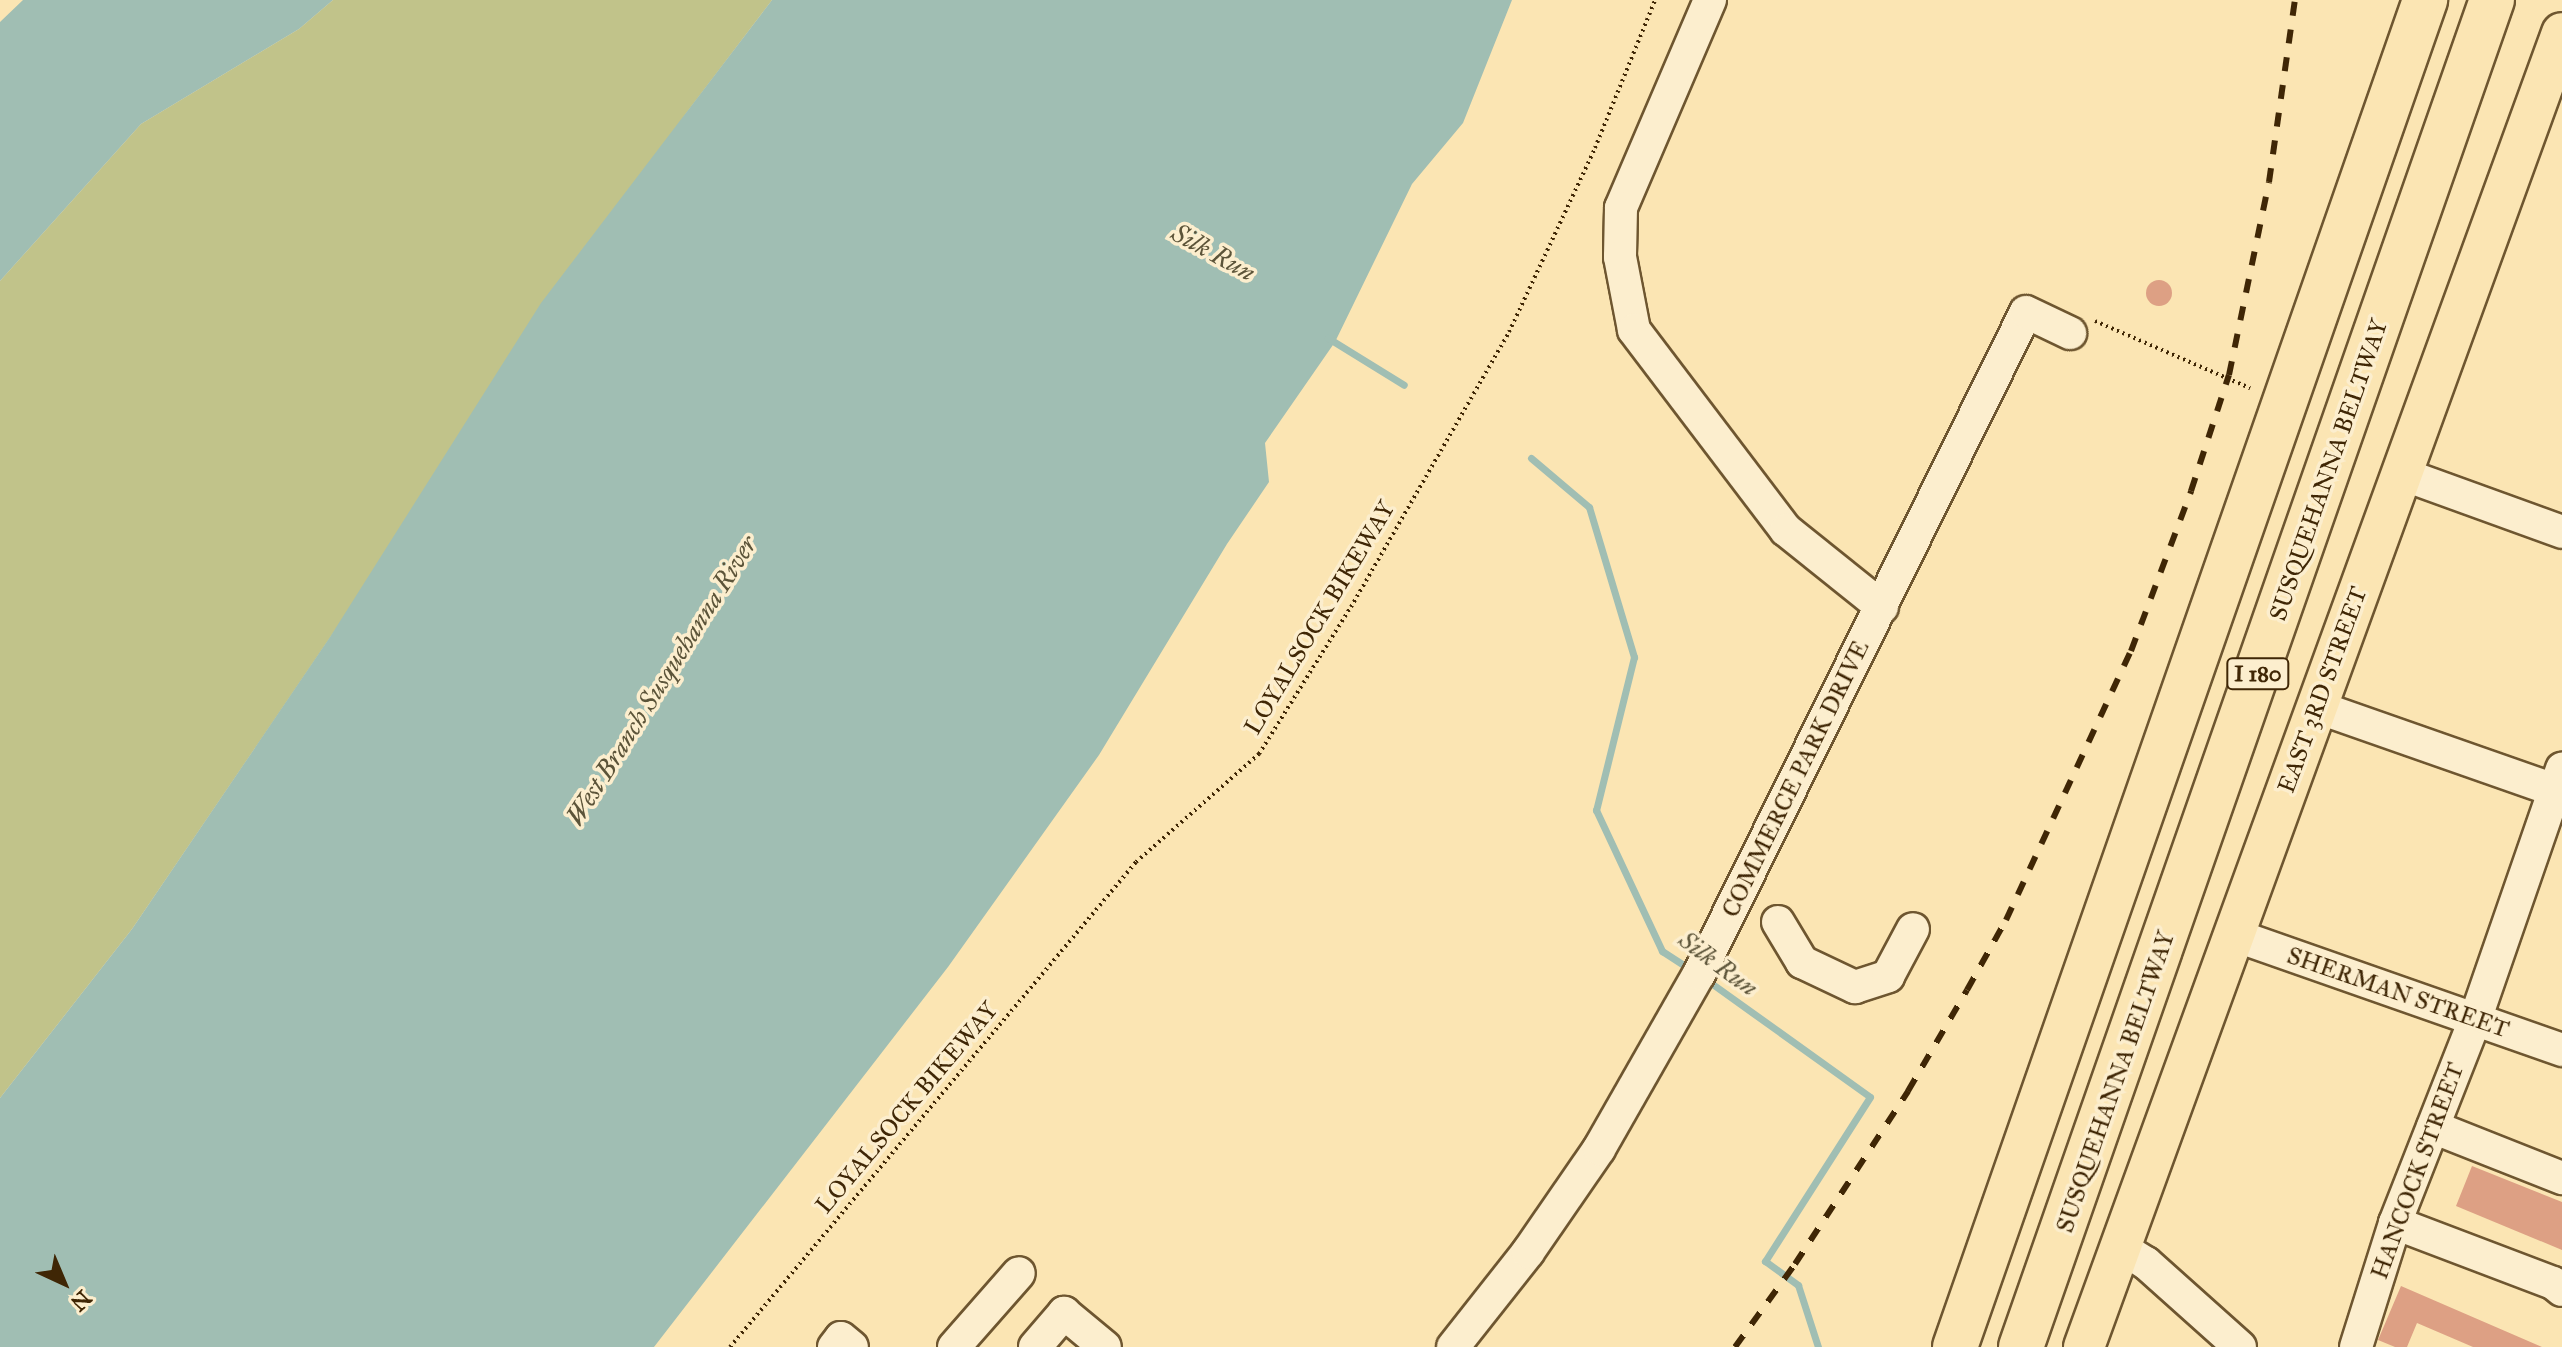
<!DOCTYPE html>
<html>
<head>
<meta charset="utf-8">
<style>
  body { margin:0 }
  #map { position:relative; width:2562px; height:1347px; overflow:hidden; background:#fbe5b3; font-family:"IM FELL Great Primer",serif }
  div>[style] { position:absolute }
  .green>* { inset:0; background:#c1c38a }
  .water>* { inset:0; background:#a0beb3 }
  .stream>* { height:7px; margin:-3.5px; padding:0 3.5px; transform-origin:3.5px; border-radius:3.5px; background:#a0beb3 }
  .building>* { inset:0; background:#dda084 }
  .round { border-radius:50% }
  .path>* { height:4px; margin-top:-2px; transform-origin:0; background:repeating-linear-gradient(90deg,#3f2605 0 2px,transparent 0 6px) }
  .roads { filter:drop-shadow(2px 0 #6e5630) drop-shadow(-2px 0 #6e5630) drop-shadow(0 2px #6e5630) drop-shadow(0 -2px #6e5630) }
  .minor>* { height:32px; margin:-16px; padding:0 16px; transform-origin:16px; border-radius:16px; background:#fceece }
  .major>* { height:40px; margin:-20px; padding:0 20px; transform-origin:20px; border-radius:20px; background:#fbe5b3 }
  .highway>* { height:44px; margin:-22px; padding:0 22px; transform-origin:22px; border-radius:22px; background:#fbe5b3 }
  .rail>* { height:6px; margin-top:-3px; transform-origin:0; background:repeating-linear-gradient(90deg,#3f2605 0 14px,transparent 0 28px) }
  span { translate:-50% -50%; white-space:nowrap; text-align:center; line-height:1.15; -webkit-text-stroke:7px #fceece; paint-order:stroke }
  .shield-label span { padding:2px 6px; background:#fceece; border:2px solid; border-radius:6px; -webkit-text-stroke-width:0 }
  .shield-label { font-size:22px; color:#3f2605; font-weight:700 }
  .street-label { font-size:24px; color:#3f2605 }
  .water-label { font-size:26px; color:#5c5439; font-style:italic }
  .north { position:absolute; left:24px; top:1243px; width:80px; height:80px; -webkit-text-stroke:6px #fceece; paint-order:stroke; rotate:136deg; font-size:22px; font-weight:700; line-height:32px; text-align:center; color:#3f2605 }
  .north::after { content:''; display:block; margin:auto; width:28px; height:36px; background:#3f2605; clip-path:polygon(50% 0,100% 100%,50% 72%,0 100%) }
</style>
</head>
<body>
<div id="map">
  <div class="green">
    <i style="clip-path:polygon(333px 0,772px 0,687px 112px,132px 929px,0 1098px,0 281px,141px 124px,299px 29px)"></i>
  </div>
  <div class="water">
    <i style="clip-path:polygon(23px 0,333px 0,299px 29px,141px 124px,0 281px,0 22px)"></i>
    <i style="clip-path:polygon(772px 0,1512px 0,1463px 123px,1412px 184px,1335px 342px,1265px 443px,1269px 482px,1227px 544px,1099px 755px,948px 967px,654px 1347px,0 1347px,0 1098px,132px 929px,330px 637px,541px 303px)"></i>
  </div>
  <div class="stream">
    <i style="left:1328px;top:338px;width:89px;rotate:31.7deg"></i>
    <i style="left:1531px;top:458px;width:76px;rotate:40.2deg"></i>
    <i style="left:1589px;top:507px;width:157px;rotate:73.3deg"></i>
    <i style="left:1634px;top:657px;width:158px;rotate:103.9deg"></i>
    <i style="left:1596px;top:810px;width:156px;rotate:64.9deg"></i>
    <i style="left:1662px;top:951px;width:33px;rotate:33deg"></i>
    <i style="left:1704px;top:978px;width:204px;rotate:35.6deg"></i>
    <i style="left:1870px;top:1097px;width:195px;rotate:122.6deg"></i>
    <i style="left:1765px;top:1261px;width:41px;rotate:36deg"></i>
    <i style="left:1798px;top:1285px;width:65px;rotate:72.1deg"></i>
  </div>
  <div class="building">
    <i class="round" style="left:2146px;top:280px;width:26px;height:26px"></i>
    <i style="clip-path:polygon(2472px 1166px,2562px 1202px,2562px 1250px,2456px 1206px)"></i>
    <i style="clip-path:polygon(2401px 1286px,2542px 1347px,2473px 1347px,2417px 1323px,2407px 1347px,2395px 1347px,2378px 1340px)"></i>
  </div>
  <div class="path">
    <i style="left:2095px;top:321px;width:169px;rotate:23.4deg"></i>
    <i style="left:730px;top:1347px;width:633px;rotate:-50.07deg"></i>
    <i style="left:1136px;top:862px;width:164px;rotate:-41.3deg"></i>
    <i style="left:1259px;top:754px;width:173px;rotate:-58deg"></i>
    <i style="left:1351px;top:607px;width:317px;rotate:-60.1deg"></i>
    <i style="left:1509px;top:332px;width:203px;rotate:-64.9deg"></i>
    <i style="left:1595px;top:148px;width:160px;rotate:-67.9deg"></i>
  </div>
  <div class="roads">
    <div class="minor">
      <i style="left:1710px;top:0;width:226px;rotate:113.2deg"></i>
      <i style="left:1621px;top:208px;width:49px;rotate:91.2deg"></i>
      <i style="left:1620px;top:257px;width:74px;rotate:79.1deg"></i>
      <i style="left:1634px;top:330px;width:251px;rotate:52.8deg"></i>
      <i style="left:1786px;top:530px;width:123px;rotate:38.7deg"></i>
      <i style="left:2402px;top:474px;width:170px;rotate:19.9deg"></i>
      <i style="left:2317px;top:707px;width:260px;rotate:19.3deg"></i>
      <i style="left:1778px;top:922px;width:47px;rotate:59deg"></i>
      <i style="left:1802px;top:962px;width:59px;rotate:25.3deg"></i>
      <i style="left:1855px;top:987px;width:35px;rotate:-18deg"></i>
      <i style="left:1888px;top:976px;width:53px;rotate:-62deg"></i>
      <i style="left:2234px;top:935px;width:348px;rotate:19.3deg"></i>
      <i style="left:2433px;top:1127px;width:139px;rotate:21.6deg"></i>
      <i style="left:2395px;top:1223px;width:169px;rotate:20.8deg"></i>
      <i style="left:2553px;top:1283px;width:11px;rotate:38deg"></i>
      <i style="left:2120px;top:1247px;width:31px;rotate:32deg"></i>
      <i style="left:2146px;top:1263px;width:126px;rotate:41.8deg"></i>
      <i style="left:834px;top:1347px;width:11px;rotate:-52deg"></i>
      <i style="left:841px;top:1338px;width:14px;rotate:39deg"></i>
      <i style="left:954px;top:1347px;width:98px;rotate:-48.7deg"></i>
      <i style="left:1035px;top:1347px;width:45px;rotate:-49.5deg"></i>
      <i style="left:1064px;top:1313px;width:53px;rotate:39.7deg"></i>
      <i style="left:1453px;top:1347px;width:121px;rotate:-51.7deg"></i>
      <i style="left:1528px;top:1252px;width:125px;rotate:-55.4deg"></i>
      <i style="left:1599px;top:1149px;width:202px;rotate:-60.3deg"></i>
      <i style="left:1699px;top:974px;width:738px;rotate:-63.71deg"></i>
      <i style="left:2026px;top:312px;width:49px;rotate:25.5deg"></i>
      <i style="left:2356px;top:1347px;width:130px;rotate:-72.5deg"></i>
      <i style="left:2395px;top:1223px;width:218px;rotate:-68.5deg"></i>
      <i style="left:2475px;top:1020px;width:266px;rotate:-70.9deg"></i>
    </div>
    <div class="major">
      <i style="left:2084px;top:1347px;width:1398px;rotate:-70.01deg"></i>
    </div>
    <div class="highway">
      <i style="left:1955px;top:1347px;width:1427px;rotate:-70.76deg"></i>
      <i style="left:2021px;top:1347px;width:1427px;rotate:-70.73deg"></i>
    </div>
  </div>
  <div class="rail">
    <i style="left:1735px;top:1347px;width:102px;rotate:-54.1deg"></i>
    <i style="left:1795px;top:1264px;width:207px;rotate:-56.8deg"></i>
    <i style="left:1908px;top:1091px;width:117px;rotate:-59.7deg"></i>
    <i style="left:1967px;top:990px;width:80px;rotate:-60.9deg"></i>
    <i style="left:2006px;top:920px;width:297px;rotate:-65.1deg"></i>
    <i style="left:2131px;top:651px;width:171px;rotate:-69.4deg"></i>
    <i style="left:2191px;top:491px;width:122px;rotate:-71.9deg"></i>
    <i style="left:2229px;top:375px;width:197px;rotate:-78.3deg"></i>
    <i style="left:2269px;top:182px;width:184px;rotate:-81.9deg"></i>
  </div>
  <div class="shield-label">
    <span style="left:2258px;top:674px">I 180</span>
  </div>
  <div class="street-label">
    <span style="left:2329px;top:470px;rotate:-71deg">SUSQUEHANNA BELTWAY</span>
    <span style="left:1320px;top:618px;rotate:-59deg">LOYALSOCK BIKEWAY</span>
    <span style="left:2323px;top:690px;rotate:-70deg">EAST 3RD STREET</span>
    <span style="left:1796px;top:779px;rotate:-64deg">COMMERCE PARK DRIVE</span>
    <span style="left:2398px;top:993px;rotate:19deg">SHERMAN STREET</span>
    <span style="left:2116px;top:1082px;rotate:-71deg">SUSQUEHANNA BELTWAY</span>
    <span style="left:907px;top:1108px;rotate:-50deg">LOYALSOCK BIKEWAY</span>
    <span style="left:2418px;top:1171px;rotate:-70deg">HANCOCK STREET</span>
  </div>
  <div class="water-label">
    <span style="left:1213px;top:253px;rotate:29deg">Silk Run</span>
    <span style="left:662px;top:681px;rotate:-58deg">West Branch Susquehanna River</span>
    <span style="left:1718px;top:964px;rotate:37deg">Silk Run</span>
  </div>
  <div class="north">N</div>
</div>
</body>
</html>
